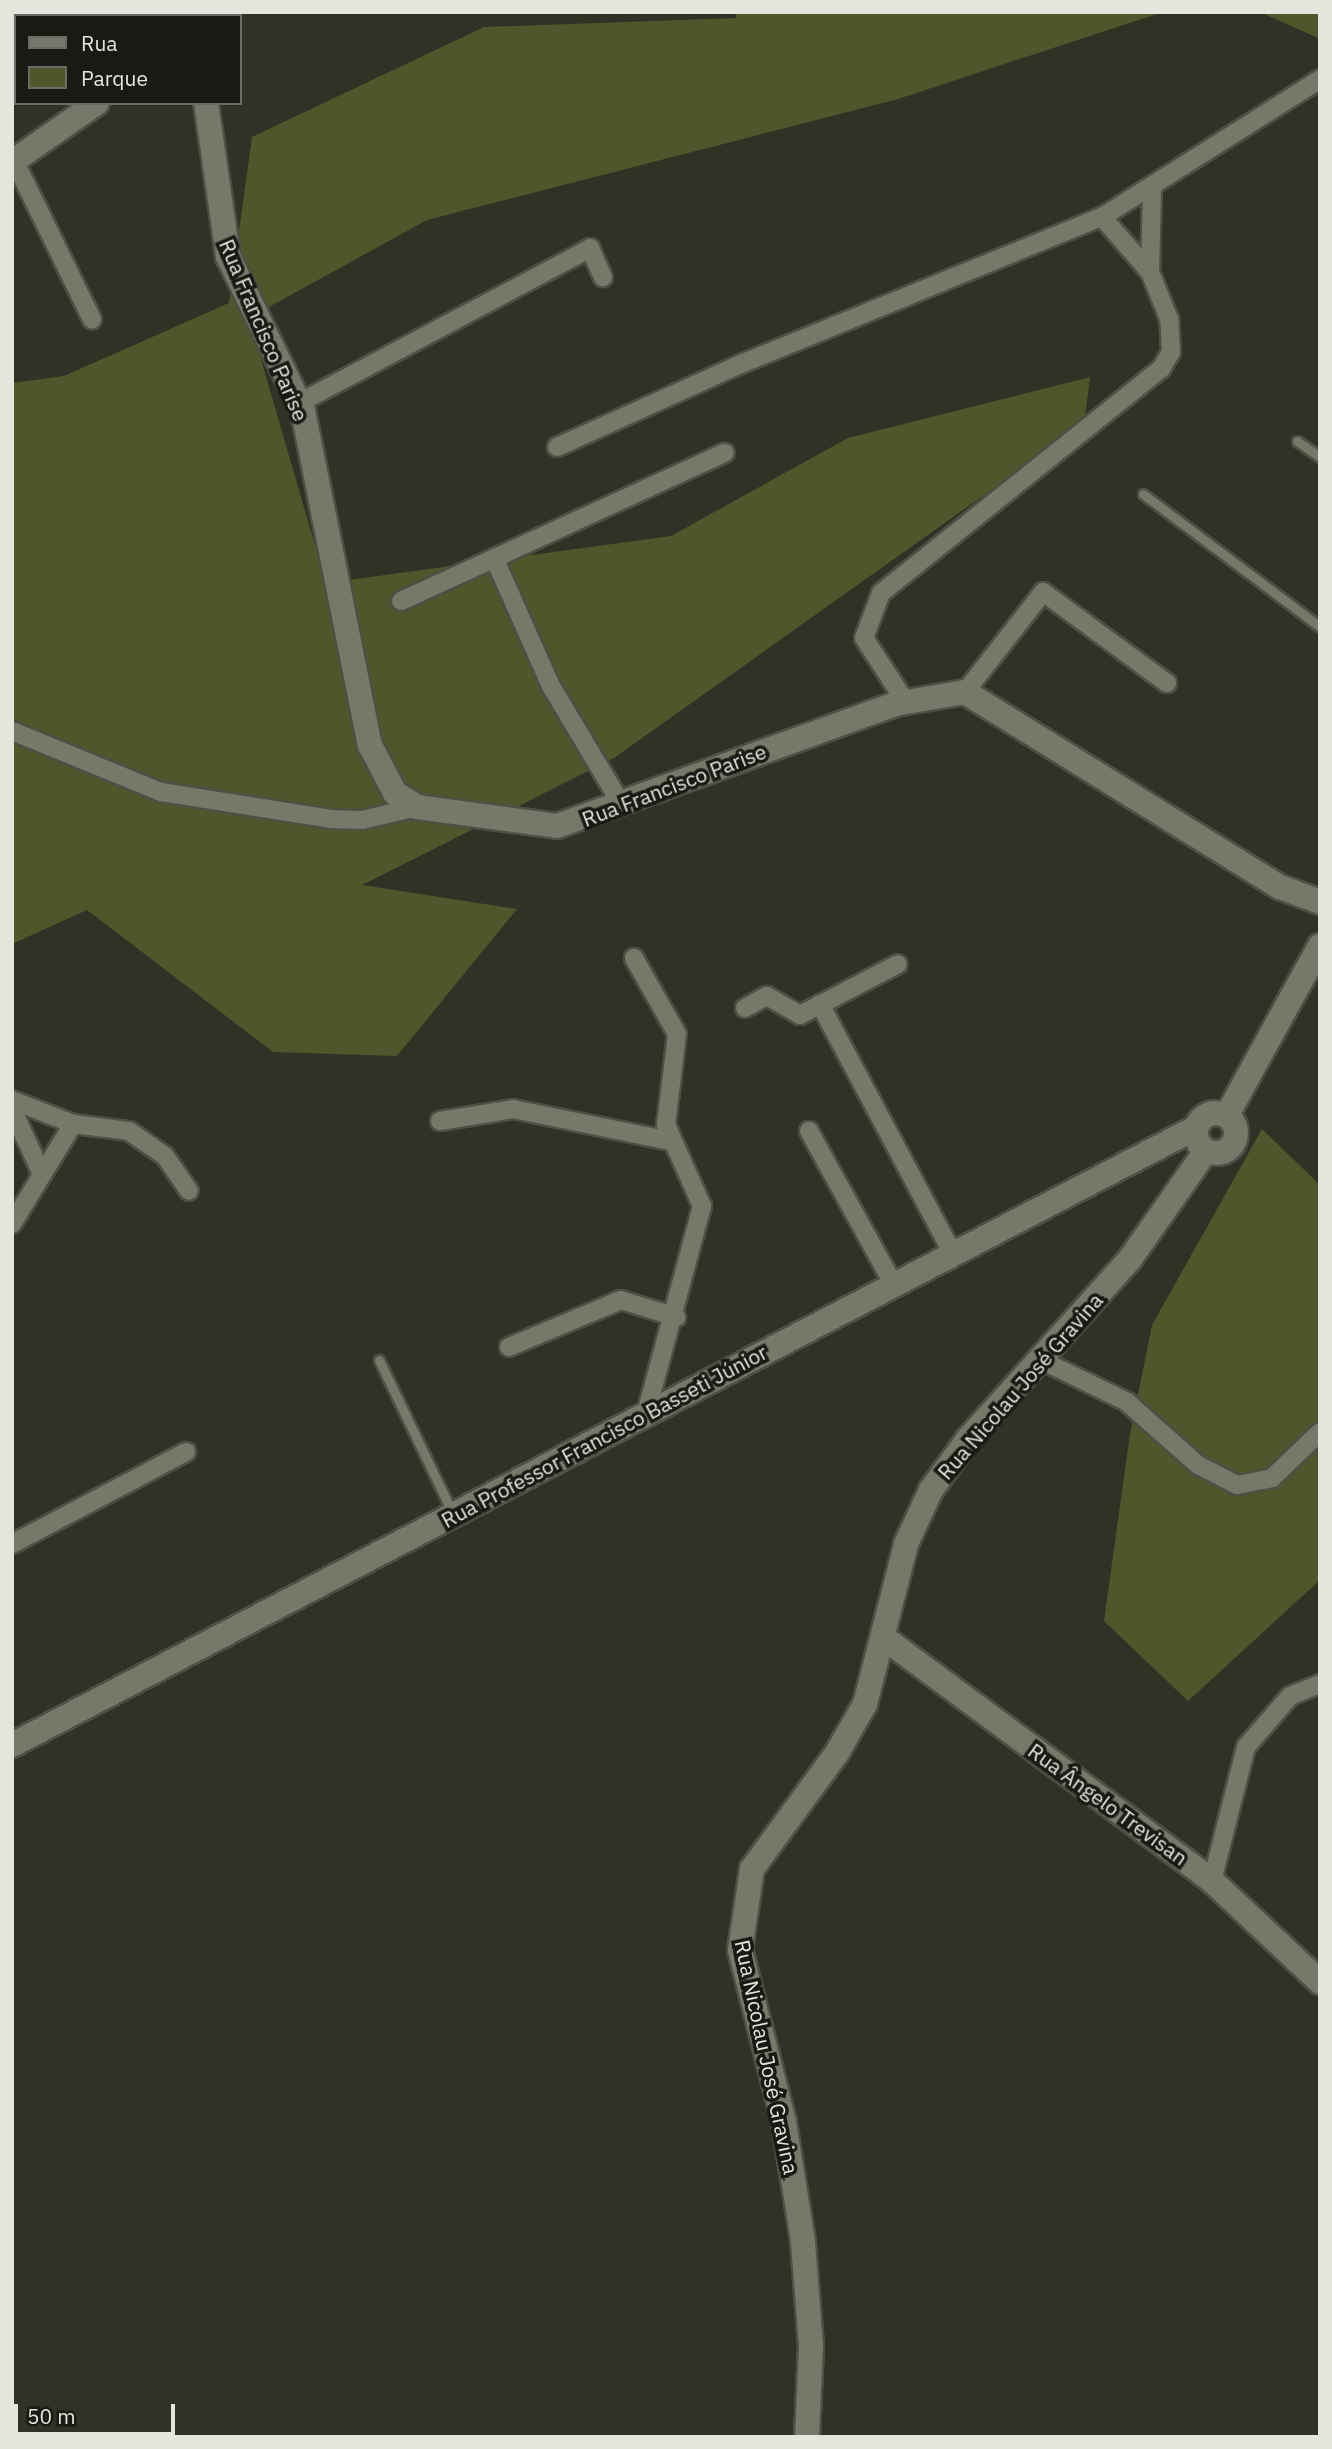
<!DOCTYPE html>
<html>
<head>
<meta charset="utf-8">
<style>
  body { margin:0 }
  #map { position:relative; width:1332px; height:2449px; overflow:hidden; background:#2f3326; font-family:"IBM Plex Sans",sans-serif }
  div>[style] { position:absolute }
  .green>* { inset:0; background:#4d572b }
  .roads { filter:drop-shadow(2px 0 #4d5044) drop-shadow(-2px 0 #4d5044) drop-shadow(0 2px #4d5044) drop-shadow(0 -2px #4d5044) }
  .lane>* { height:9px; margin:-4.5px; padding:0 4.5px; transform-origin:4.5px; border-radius:4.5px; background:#747969 }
  .street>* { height:18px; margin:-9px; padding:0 9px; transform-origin:9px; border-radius:9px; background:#747969 }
  .secondary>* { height:24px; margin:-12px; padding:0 12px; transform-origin:12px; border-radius:12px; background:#747969 }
  .secondary>.ring { margin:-12px; padding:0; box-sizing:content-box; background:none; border:24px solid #747969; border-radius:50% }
  span { translate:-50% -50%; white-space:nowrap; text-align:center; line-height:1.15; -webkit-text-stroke:7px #181a14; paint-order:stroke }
  .street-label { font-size:21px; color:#e3e6dd }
  .frame { position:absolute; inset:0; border:14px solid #e3e6dd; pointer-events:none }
  .legend { position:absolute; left:14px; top:14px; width:228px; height:91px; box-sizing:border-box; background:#181a14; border:2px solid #696c64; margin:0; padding:9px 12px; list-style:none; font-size:21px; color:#e3e6dd }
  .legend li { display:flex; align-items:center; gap:14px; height:35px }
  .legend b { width:35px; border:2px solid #696c64 }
  .scale { position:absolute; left:14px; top:2404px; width:161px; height:32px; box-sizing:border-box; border:4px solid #e3e6dd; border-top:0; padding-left:9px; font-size:21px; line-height:24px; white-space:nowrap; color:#e3e6dd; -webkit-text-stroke:5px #181a14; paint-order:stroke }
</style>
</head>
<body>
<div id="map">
  <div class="green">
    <i style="clip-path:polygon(736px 12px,1163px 12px,898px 99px,427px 220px,249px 318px,326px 583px,671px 536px,848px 438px,1090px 377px,1084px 424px,614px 758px,362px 885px,517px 909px,397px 1056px,273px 1052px,87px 910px,12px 944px,12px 383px,64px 376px,229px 303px,252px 137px,484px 27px,736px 18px)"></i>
    <i style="clip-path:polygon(1260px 12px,1320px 12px,1320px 39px)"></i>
    <i style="clip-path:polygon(1262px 1129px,1320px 1185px,1320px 1580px,1188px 1701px,1104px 1621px,1130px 1434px,1152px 1325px)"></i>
  </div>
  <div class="roads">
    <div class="lane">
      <i style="left:1297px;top:441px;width:28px;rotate:35deg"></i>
      <i style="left:1143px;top:494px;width:221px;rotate:36.9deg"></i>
      <i style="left:379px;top:1360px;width:171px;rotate:64.3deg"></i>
    </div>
    <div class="street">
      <i style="left:12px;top:156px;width:182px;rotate:63.9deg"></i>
      <i style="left:1150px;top:272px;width:83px;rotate:-88.6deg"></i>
      <i style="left:299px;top:403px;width:330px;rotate:-28deg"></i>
      <i style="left:590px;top:248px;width:32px;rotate:66deg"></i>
      <i style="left:557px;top:447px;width:202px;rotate:-24.3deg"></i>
      <i style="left:741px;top:364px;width:390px;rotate:-22.2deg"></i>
      <i style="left:1102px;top:217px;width:258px;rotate:-32.3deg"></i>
      <i style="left:496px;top:562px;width:136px;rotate:66.1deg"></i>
      <i style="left:551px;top:686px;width:139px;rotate:59.2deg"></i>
      <i style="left:401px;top:601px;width:356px;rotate:-24.6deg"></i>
      <i style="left:965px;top:692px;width:127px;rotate:-52deg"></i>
      <i style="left:1043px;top:592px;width:154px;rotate:36.3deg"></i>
      <i style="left:905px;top:701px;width:75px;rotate:-123.1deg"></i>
      <i style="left:864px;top:638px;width:48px;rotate:-69.3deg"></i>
      <i style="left:881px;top:593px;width:359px;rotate:-38.7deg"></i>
      <i style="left:1161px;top:369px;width:20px;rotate:-60deg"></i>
      <i style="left:1171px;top:352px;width:33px;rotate:-93deg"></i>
      <i style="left:1169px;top:319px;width:51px;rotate:-112deg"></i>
      <i style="left:1150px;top:272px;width:73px;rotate:-131.1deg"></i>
      <i style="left:12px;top:731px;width:161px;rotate:22.3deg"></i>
      <i style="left:161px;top:792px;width:172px;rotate:9deg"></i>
      <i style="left:331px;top:819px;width:31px;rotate:2deg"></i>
      <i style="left:362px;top:820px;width:57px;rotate:-13.3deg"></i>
      <i style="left:634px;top:958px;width:87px;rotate:60.5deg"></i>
      <i style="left:677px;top:1034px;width:92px;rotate:96.9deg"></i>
      <i style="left:666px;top:1125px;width:89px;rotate:66deg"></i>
      <i style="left:702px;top:1206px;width:215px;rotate:105.1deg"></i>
      <i style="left:820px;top:1004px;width:283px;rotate:62deg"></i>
      <i style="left:745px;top:1008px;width:25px;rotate:-29deg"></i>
      <i style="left:767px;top:996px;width:38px;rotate:30deg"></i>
      <i style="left:800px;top:1015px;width:110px;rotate:-27.5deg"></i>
      <i style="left:12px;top:1100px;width:66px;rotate:21.5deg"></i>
      <i style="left:73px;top:1124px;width:56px;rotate:7.1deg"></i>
      <i style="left:129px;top:1131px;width:44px;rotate:34.8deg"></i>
      <i style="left:165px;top:1156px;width:42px;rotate:55.6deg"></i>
      <i style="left:12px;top:1109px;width:67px;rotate:65.3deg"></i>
      <i style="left:440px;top:1121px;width:74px;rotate:-9.3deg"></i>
      <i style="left:513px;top:1109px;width:160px;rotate:11.5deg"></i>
      <i style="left:809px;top:1131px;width:176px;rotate:61.1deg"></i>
      <i style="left:12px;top:1224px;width:117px;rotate:-58.6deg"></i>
      <i style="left:509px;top:1347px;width:121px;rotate:-22.8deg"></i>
      <i style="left:621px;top:1300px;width:58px;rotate:17.2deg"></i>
      <i style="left:1039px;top:1359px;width:98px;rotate:26deg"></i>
      <i style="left:1127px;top:1402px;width:95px;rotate:41.6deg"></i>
      <i style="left:1198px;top:1465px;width:44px;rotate:27.1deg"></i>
      <i style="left:1237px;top:1485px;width:36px;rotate:-11deg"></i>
      <i style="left:1272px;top:1478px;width:66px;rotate:-43.8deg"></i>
      <i style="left:12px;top:1544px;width:197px;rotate:-27.9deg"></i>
      <i style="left:1212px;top:1881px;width:138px;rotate:-75.8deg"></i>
      <i style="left:1246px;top:1747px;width:67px;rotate:-49.2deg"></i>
      <i style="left:1290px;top:1696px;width:32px;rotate:-22deg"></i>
    </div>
    <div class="secondary">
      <i style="left:196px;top:12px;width:4px;rotate:90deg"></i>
      <i style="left:153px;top:16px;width:4px;rotate:-63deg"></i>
      <i style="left:206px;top:103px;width:155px;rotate:81.8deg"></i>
      <i style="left:228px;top:256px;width:172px;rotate:64.2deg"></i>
      <i style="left:303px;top:411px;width:341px;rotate:78.7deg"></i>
      <i style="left:370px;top:745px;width:54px;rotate:62.5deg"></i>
      <i style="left:395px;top:793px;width:26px;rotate:32deg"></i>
      <i style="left:417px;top:807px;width:141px;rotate:7.7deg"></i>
      <i style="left:557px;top:826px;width:359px;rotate:-19.8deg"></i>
      <i style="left:895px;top:704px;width:71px;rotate:-9.7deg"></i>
      <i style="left:965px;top:692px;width:370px;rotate:31.8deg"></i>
      <i style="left:1280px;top:887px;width:43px;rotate:20.6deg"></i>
      <i style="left:12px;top:162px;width:103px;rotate:-34.8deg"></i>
      <i class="ring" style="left:1196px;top:1113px;width:16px;height:16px"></i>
      <i style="left:1227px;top:1115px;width:193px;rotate:-61.2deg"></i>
      <i style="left:884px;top:1638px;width:408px;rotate:36.5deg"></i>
      <i style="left:1212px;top:1881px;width:148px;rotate:43.1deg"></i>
      <i style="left:12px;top:1745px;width:1336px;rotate:-27.54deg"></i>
      <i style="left:807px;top:2437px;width:91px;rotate:-87.5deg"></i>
      <i style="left:811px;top:2346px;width:105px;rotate:-94.4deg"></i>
      <i style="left:803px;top:2241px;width:121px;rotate:-99.1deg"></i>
      <i style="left:784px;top:2122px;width:178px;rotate:-104.3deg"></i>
      <i style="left:740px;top:1950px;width:82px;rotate:-81.6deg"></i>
      <i style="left:752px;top:1869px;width:144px;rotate:-53.8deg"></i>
      <i style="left:837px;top:1753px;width:56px;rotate:-60.3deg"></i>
      <i style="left:865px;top:1704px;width:165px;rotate:-75.6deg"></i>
      <i style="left:906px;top:1544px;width:60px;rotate:-65.2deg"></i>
      <i style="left:931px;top:1490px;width:63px;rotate:-54deg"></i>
      <i style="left:968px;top:1439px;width:242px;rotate:-48deg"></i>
      <i style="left:1130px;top:1259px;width:132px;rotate:-54.9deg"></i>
    </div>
  </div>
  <div class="street-label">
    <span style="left:264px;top:330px;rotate:67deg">Rua Francisco Parise</span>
    <span style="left:674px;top:785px;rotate:-21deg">Rua Francisco Parise</span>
    <span style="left:1020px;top:1386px;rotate:-49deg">Rua Nicolau José Gravina</span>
    <span style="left:604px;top:1436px;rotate:-28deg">Rua Professor Francisco Basseti Júnior</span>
    <span style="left:1108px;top:1804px;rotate:36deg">Rua Ângelo Trevisan</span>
    <span style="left:767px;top:2057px;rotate:78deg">Rua Nicolau José Gravina</span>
  </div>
  <div class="frame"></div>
  <ul class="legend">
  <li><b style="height:9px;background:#747969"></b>Rua</li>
  <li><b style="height:19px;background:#4d572b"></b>Parque</li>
  </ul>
  <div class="scale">50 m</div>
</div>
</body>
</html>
